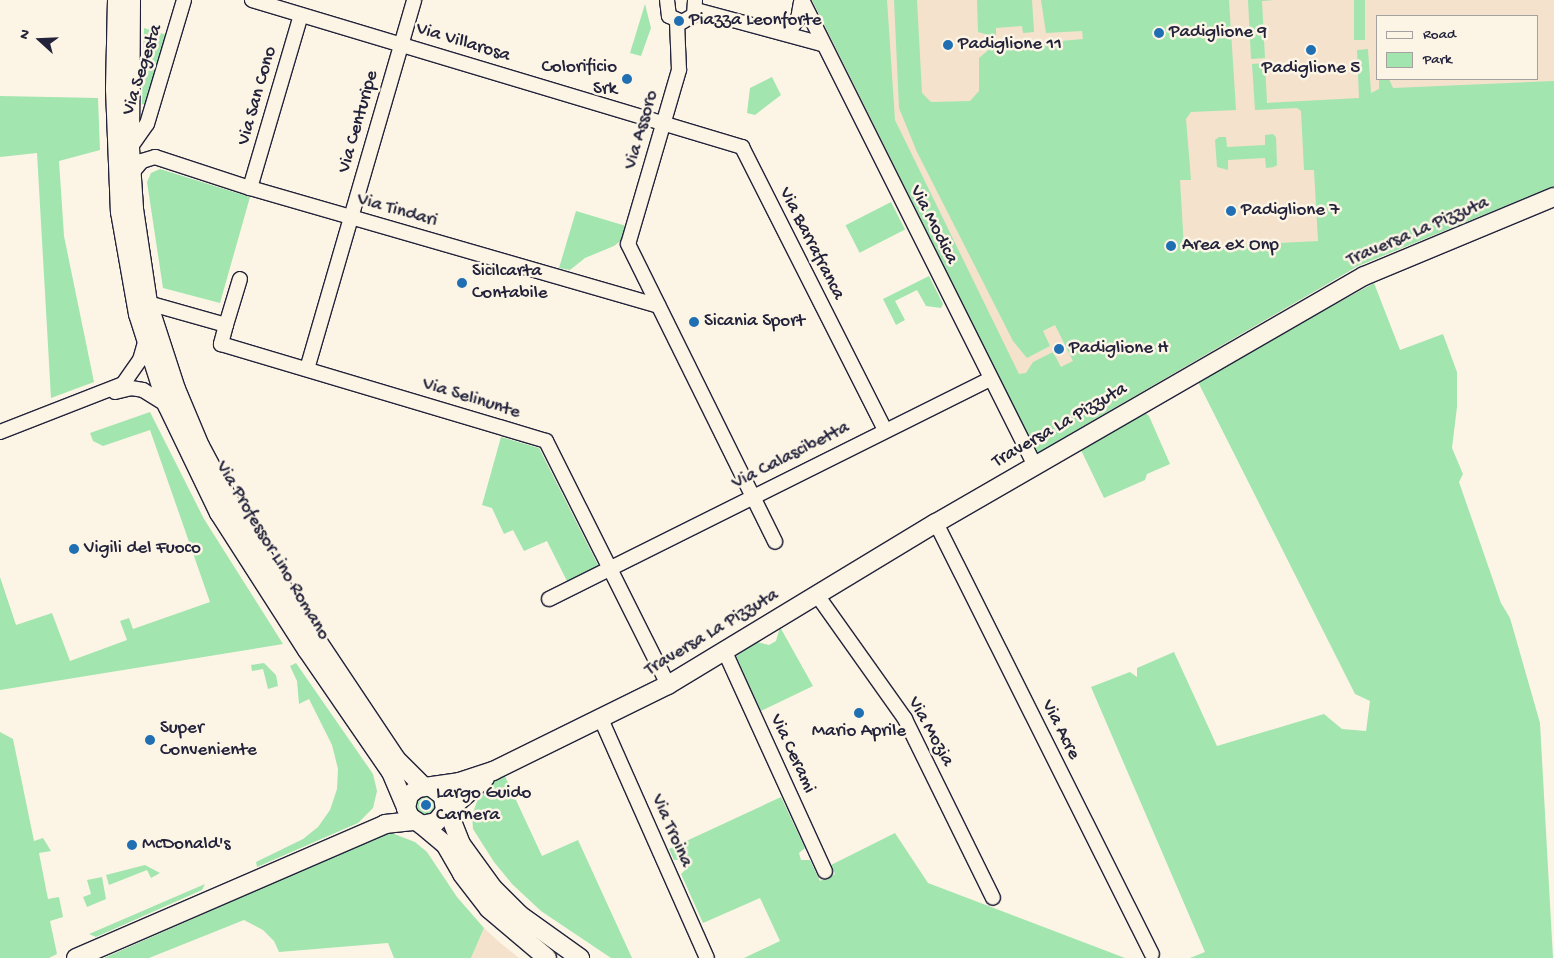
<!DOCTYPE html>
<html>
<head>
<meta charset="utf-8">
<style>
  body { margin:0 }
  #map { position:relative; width:1554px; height:958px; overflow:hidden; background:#fcf5e5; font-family:"Gochi Hand",sans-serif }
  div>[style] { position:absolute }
  .built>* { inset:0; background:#f4e2cd }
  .green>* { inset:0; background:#a2e5af; transform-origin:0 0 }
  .roads { filter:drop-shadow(1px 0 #22223b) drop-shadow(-1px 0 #22223b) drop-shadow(0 1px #22223b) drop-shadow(0 -1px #22223b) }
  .minor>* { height:14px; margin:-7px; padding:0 7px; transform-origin:7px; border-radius:7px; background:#fcf5e5 }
  .tertiary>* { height:18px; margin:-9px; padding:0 9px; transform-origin:9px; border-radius:9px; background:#fcf5e5 }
  .dots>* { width:14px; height:14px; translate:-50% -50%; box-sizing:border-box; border:2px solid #fcf5e5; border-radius:50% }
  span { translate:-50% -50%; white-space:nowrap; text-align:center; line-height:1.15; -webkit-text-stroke:5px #fcf5e5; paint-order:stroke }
  .poi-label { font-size:19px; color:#22223b }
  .left { translate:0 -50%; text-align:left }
  .right { translate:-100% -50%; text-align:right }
  .street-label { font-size:19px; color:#22223b }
  .legend { position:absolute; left:1376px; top:15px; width:162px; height:65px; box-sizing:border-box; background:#fcf5e5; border:1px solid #a5a1a1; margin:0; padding:6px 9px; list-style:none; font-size:15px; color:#22223b }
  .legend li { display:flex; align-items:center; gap:10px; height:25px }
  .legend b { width:25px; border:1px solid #a5a1a1 }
  .north { position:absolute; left:15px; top:15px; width:50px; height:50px; -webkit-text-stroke:4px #fcf5e5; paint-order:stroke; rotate:290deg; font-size:14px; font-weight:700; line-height:20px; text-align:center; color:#22223b }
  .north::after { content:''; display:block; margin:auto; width:18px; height:22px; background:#22223b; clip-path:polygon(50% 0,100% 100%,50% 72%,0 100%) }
</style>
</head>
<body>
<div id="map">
  <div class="built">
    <i style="clip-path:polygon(evenodd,812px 0,1554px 0,1554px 186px,1358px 266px,1037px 453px,812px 0,1378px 16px,1538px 16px,1538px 79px,1378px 79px,1378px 16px)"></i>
    <i style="clip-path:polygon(484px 928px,498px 941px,519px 958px,471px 958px)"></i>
  </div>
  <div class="green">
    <i style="clip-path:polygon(812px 0,887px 0,895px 120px,1019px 374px,1026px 373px,1033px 362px,1053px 352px,1061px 367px,1073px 361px,1055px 325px,1043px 331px,1050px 346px,1027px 358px,1013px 341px,917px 152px,899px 108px,894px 0,917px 0,922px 93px,931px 102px,970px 101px,979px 91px,979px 58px,992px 47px,1083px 39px,1082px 31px,1046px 33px,1041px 0,1229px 0,1236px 110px,1191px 112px,1186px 119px,1191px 180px,1180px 180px,1184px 248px,1318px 241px,1314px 170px,1304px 170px,1301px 111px,1297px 108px,1255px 110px,1252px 64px,1265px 63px,1267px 103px,1359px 98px,1357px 50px,1368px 49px,1371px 93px,1379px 89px,1379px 79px,1389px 79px,1393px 88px,1554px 81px,1554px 186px,1358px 266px,1037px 453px)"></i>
    <i style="clip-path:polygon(977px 0,1032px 0,1034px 32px,1023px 33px,1022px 26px,996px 28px,996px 37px,978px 32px)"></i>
    <i style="clip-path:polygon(1248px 0,1274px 0,1262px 1px,1265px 58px,1251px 59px)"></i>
    <i style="left:1354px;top:0;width:11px;height:40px"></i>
    <i style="clip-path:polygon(645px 4px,651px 28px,641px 56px,630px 53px)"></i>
    <i style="clip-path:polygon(144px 28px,167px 35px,146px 105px,142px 104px)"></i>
    <i style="clip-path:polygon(772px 77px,781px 95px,755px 115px,747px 113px,750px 88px)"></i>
    <i style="clip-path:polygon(0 96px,98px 98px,100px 150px,59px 161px,64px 236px,94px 382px,51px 398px,37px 153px,0 157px)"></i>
    <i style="clip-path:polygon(1273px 134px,1276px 137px,1277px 165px,1274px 167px,1266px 168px,1265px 158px,1228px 160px,1228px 170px,1217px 167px,1215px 140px,1219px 137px,1226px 137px,1227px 147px,1265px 145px,1265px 135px)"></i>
    <i style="clip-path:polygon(160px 169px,250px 197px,220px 303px,163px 288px,147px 182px,151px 173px)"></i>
    <i style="left:891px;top:202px;width:31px;height:51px;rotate:63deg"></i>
    <i style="clip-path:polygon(576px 211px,626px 226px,623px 239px,614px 246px,585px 258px,570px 270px,559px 268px)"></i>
    <i style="clip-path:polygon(929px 276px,943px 304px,941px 308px,926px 306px,917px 290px,895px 301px,905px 320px,896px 325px,883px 299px)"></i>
    <i style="clip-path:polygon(1374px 283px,1400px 350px,1443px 334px,1457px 372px,1457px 407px,1452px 448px,1463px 474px,1459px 482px,1501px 603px,1510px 618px,1540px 723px,1553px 958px,1190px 958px,1205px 952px,1091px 687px,1130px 672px,1137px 677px,1137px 668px,1174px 652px,1217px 746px,1324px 714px,1342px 729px,1366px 731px,1370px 701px,1355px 694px,1197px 380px)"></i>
    <i style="clip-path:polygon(1143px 411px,1149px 416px,1170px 464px,1147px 474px,1145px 480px,1104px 498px,1080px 448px)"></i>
    <i style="clip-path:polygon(150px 412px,204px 519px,283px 644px,0 690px,0 577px,16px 625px,52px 613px,70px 661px,127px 640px,120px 621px,129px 618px,133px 629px,210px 602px,150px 430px,103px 446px,93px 441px,90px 433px)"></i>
    <i style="clip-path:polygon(501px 437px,539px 448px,599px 567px,568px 583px,547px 541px,524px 551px,513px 530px,504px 534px,492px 508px,482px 505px)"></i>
    <i style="clip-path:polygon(780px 627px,813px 686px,761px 711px,736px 656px,757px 642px,769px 645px,776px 641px)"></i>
    <i style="clip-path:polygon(264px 663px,276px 675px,278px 686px,268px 689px,263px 669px,252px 671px,251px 665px)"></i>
    <i style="clip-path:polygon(296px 663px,373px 774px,377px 791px,373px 808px,358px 823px,257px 867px,256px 862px,303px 839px,318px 827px,330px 810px,337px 789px,338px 769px,332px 745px,309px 699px,299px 704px,297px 681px,290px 666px)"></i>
    <i style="clip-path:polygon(0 732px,13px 739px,34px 841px,43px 838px,51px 851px,39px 853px,46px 889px,48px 899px,59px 897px,63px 917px,50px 921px,57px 954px,49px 958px,0 958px)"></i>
    <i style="clip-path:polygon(503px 772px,542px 856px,578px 840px,632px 958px,611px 958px,541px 911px,512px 884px,494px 862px,473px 829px,472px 815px,484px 783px)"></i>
    <i style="clip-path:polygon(426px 793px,440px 805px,429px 818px,414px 812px,415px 799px)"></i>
    <i style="clip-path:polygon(781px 797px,805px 848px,799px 853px,801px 860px,810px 860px,820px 881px,835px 874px,831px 865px,895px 833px,928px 883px,1125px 958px,744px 958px,780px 941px,760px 898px,703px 923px,681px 874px,687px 868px,684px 860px,674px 860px,669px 849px)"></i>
    <i style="clip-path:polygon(389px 832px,415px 842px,427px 852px,457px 897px,484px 928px,471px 958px,394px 958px,388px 943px,279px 952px,274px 941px,263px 930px,244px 920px,149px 958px,104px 958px)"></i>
    <i style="clip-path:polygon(145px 865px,160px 873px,151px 878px,147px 870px,109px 885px,106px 875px)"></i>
    <i style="clip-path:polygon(102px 877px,106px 899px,87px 907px,83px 897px,91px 894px,87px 880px)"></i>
    <i style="clip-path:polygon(205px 884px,202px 890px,96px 937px,89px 934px)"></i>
  </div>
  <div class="roads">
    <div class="minor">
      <i style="left:252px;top:0;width:512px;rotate:16.7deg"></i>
      <i style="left:742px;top:147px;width:317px;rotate:63.2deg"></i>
      <i style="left:667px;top:0;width:16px;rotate:83deg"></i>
      <i style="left:669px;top:16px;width:14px;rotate:25deg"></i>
      <i style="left:682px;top:22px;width:14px;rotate:-30deg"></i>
      <i style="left:694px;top:15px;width:15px;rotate:-86deg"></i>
      <i style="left:802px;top:0;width:521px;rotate:63.43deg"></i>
      <i style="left:696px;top:10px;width:131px;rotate:15.1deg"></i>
      <i style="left:677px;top:22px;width:48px;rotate:87.6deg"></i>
      <i style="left:679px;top:70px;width:181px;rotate:106.3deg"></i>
      <i style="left:628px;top:244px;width:332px;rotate:63.7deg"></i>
      <i style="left:787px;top:34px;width:19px;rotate:-54deg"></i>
      <i style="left:798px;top:19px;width:17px;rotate:-80deg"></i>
      <i style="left:130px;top:148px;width:29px;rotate:-55deg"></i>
      <i style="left:147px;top:124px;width:129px;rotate:-73.4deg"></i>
      <i style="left:131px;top:174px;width:17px;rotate:-50deg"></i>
      <i style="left:142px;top:161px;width:14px;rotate:-17deg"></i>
      <i style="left:155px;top:157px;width:100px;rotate:18.1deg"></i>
      <i style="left:250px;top:188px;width:425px;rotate:16.1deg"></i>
      <i style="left:250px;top:188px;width:180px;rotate:-73.6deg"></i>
      <i style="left:148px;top:303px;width:81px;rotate:15.8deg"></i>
      <i style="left:226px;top:325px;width:20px;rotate:105deg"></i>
      <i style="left:221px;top:344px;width:339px;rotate:16.6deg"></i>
      <i style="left:546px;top:441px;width:273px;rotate:63.4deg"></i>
      <i style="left:226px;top:325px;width:48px;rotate:-73.1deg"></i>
      <i style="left:307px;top:369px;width:384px;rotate:-73.8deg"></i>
      <i style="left:115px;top:392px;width:16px;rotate:-14deg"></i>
      <i style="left:131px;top:388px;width:12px;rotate:9deg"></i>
      <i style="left:143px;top:390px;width:28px;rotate:32deg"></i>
      <i style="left:0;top:432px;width:132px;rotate:-21.3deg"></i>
      <i style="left:123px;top:384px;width:29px;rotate:-55deg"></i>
      <i style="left:140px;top:360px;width:19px;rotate:-74deg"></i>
      <i style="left:936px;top:523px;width:482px;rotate:63.4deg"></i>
      <i style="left:817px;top:595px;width:152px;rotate:54.6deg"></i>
      <i style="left:905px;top:719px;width:199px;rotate:63.8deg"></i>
      <i style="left:549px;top:599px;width:491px;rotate:-26.5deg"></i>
      <i style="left:725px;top:652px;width:241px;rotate:65.5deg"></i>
      <i style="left:601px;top:719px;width:261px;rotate:66.1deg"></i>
    </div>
    <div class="tertiary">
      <i style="left:117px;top:0;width:89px;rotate:91.3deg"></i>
      <i style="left:115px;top:89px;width:123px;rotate:87.7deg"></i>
      <i style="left:120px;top:212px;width:104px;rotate:80deg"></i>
      <i style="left:138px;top:314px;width:96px;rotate:72.3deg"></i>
      <i style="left:167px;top:405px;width:120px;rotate:64.3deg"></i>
      <i style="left:219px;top:513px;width:163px;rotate:57.3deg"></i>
      <i style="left:307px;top:650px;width:148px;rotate:55.5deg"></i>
      <i style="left:391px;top:772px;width:39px;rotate:67deg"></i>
      <i style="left:131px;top:0;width:148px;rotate:90.4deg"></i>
      <i style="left:130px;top:148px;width:61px;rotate:86.2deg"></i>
      <i style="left:134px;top:209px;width:95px;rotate:81.5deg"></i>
      <i style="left:148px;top:303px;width:90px;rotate:72deg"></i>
      <i style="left:176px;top:389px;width:62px;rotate:67.2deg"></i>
      <i style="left:200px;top:446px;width:70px;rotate:62deg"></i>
      <i style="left:233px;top:508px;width:115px;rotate:58.1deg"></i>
      <i style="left:294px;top:606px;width:184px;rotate:56.3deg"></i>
      <i style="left:396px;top:759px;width:38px;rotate:45deg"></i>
      <i style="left:431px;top:787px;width:15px;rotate:37deg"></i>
      <i style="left:443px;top:796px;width:15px;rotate:82deg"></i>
      <i style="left:445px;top:811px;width:14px;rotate:129deg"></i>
      <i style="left:436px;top:822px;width:14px;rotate:168deg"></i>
      <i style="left:422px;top:825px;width:14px;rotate:-146deg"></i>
      <i style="left:410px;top:817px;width:10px;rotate:-114deg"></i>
      <i style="left:406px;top:808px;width:13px;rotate:-77deg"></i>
      <i style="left:409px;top:795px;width:11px;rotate:-38deg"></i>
      <i style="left:418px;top:788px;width:41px;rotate:-8.3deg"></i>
      <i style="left:459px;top:782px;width:36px;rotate:-18deg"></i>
      <i style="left:493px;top:771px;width:195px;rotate:-26.2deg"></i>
      <i style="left:668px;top:685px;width:313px;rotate:-31.2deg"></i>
      <i style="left:936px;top:523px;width:494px;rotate:-30deg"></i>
      <i style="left:1364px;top:276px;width:206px;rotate:-22.6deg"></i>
      <i style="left:446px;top:806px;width:41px;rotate:68.5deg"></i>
      <i style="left:461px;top:844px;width:54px;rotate:54deg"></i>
      <i style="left:493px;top:888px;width:38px;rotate:45deg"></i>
      <i style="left:520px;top:915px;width:74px;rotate:35.6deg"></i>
      <i style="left:443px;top:815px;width:56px;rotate:-41.4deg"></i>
      <i style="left:422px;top:825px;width:30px;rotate:40deg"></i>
      <i style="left:445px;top:844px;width:34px;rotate:60deg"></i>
      <i style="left:462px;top:874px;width:44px;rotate:52.4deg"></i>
      <i style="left:489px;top:909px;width:76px;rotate:40.2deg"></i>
      <i style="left:76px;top:958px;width:337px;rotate:-23.4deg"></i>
      <i style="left:385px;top:824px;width:28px;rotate:-6deg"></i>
    </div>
  </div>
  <div class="dots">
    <i style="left:679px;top:21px;background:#1f6fb2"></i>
    <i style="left:1159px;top:33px;background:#1f6fb2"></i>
    <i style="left:948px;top:45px;background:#1f6fb2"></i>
    <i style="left:1311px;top:50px;background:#1f6fb2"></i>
    <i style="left:627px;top:79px;background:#1f6fb2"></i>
    <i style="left:1231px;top:211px;background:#1f6fb2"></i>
    <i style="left:1171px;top:246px;background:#1f6fb2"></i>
    <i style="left:462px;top:283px;background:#1f6fb2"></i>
    <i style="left:694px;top:322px;background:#1f6fb2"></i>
    <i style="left:1059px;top:349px;background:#1f6fb2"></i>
    <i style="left:74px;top:549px;background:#1f6fb2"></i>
    <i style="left:859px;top:713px;background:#1f6fb2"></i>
    <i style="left:150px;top:740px;background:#1f6fb2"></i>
    <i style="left:426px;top:805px;background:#1f6fb2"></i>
    <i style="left:132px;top:845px;background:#1f6fb2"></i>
  </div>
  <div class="poi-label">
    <span class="left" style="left:689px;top:21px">Piazza Leonforte</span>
    <span class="left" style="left:1169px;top:33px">Padiglione 9</span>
    <span class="left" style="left:958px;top:45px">Padiglione 11</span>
    <span class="right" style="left:617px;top:79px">Colorificio<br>Srk</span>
    <span style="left:1311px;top:69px">Padiglione 5</span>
    <span class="left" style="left:1241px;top:211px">Padiglione 7</span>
    <span class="left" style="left:1182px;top:246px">Area ex Onp</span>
    <span class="left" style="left:472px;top:283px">Sicilcarta<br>Contabile</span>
    <span class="left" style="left:704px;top:322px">Sicania Sport</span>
    <span class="left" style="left:1069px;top:349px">Padiglione H</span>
    <span class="left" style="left:84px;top:549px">Vigili del Fuoco</span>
    <span class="left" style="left:160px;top:740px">Super<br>Conveniente</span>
    <span style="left:859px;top:732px">Mario Aprile</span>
    <span class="left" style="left:436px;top:805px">Largo Guido<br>Carnera</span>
    <span class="left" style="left:142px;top:845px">McDonald's</span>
  </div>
  <div class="street-label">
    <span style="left:463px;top:43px;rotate:17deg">Via Villarosa</span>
    <span style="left:143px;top:70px;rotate:-72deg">Via Segesta</span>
    <span style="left:258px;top:96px;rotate:-74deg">Via San Cono</span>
    <span style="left:359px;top:122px;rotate:-74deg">Via Centuripe</span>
    <span style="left:642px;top:130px;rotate:-74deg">Via Assoro</span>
    <span style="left:397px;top:211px;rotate:16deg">Via Tindari</span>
    <span style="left:933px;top:225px;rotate:63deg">Via Modica</span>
    <span style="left:1418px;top:232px;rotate:-23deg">Traversa La Pizzuta</span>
    <span style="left:811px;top:244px;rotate:63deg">Via Barrafranca</span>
    <span style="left:471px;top:399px;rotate:17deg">Via Selinunte</span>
    <span style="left:1060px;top:426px;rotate:-30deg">Traversa La Pizzuta</span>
    <span style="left:791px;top:456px;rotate:-27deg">Via Calascibetta</span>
    <span style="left:272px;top:551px;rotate:59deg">Via Professor Lino Romano</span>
    <span style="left:712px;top:633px;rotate:-31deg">Traversa La Pizzuta</span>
    <span style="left:1060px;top:730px;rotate:63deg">Via Acre</span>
    <span style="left:930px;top:732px;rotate:61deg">Via Mozia</span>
    <span style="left:792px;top:754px;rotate:65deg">Via Cerami</span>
    <span style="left:671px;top:831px;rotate:66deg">Via Troina</span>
  </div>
  <ul class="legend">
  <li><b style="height:6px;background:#fcf5e5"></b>Road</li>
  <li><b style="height:14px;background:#a2e5af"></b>Park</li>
  </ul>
  <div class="north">N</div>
</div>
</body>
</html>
